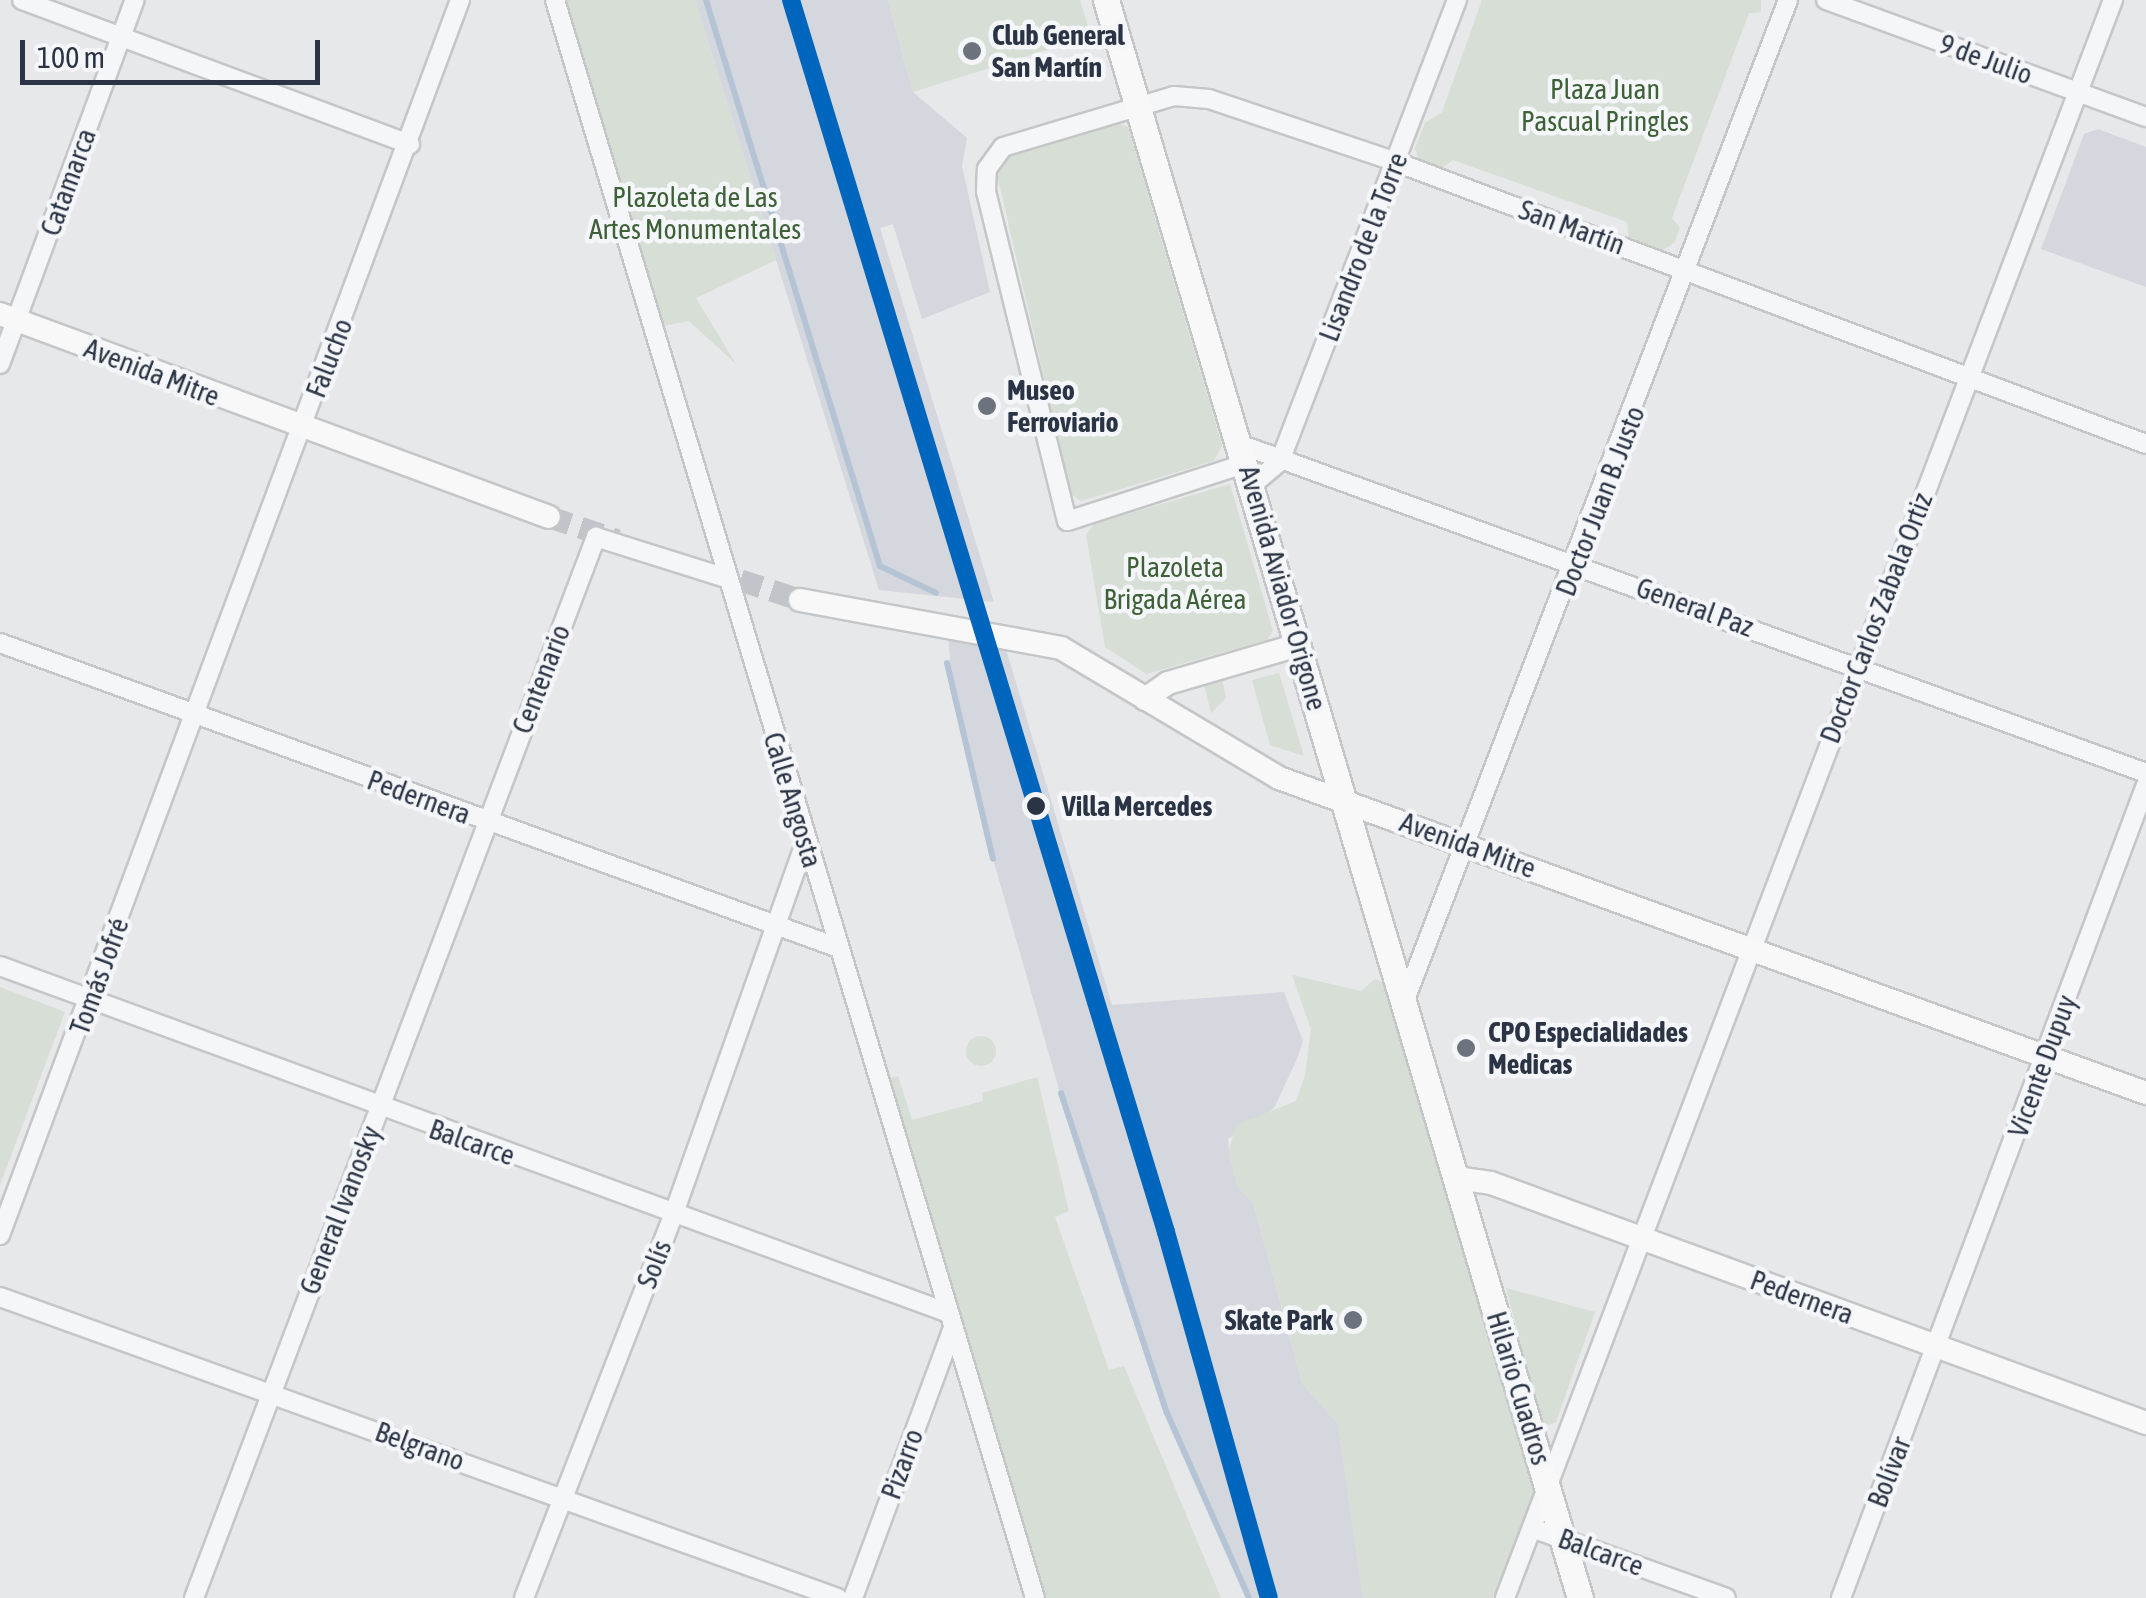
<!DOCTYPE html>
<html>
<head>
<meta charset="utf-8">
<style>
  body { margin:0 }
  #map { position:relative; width:2146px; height:1598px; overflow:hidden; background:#e6e8ea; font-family:"Asap Condensed",sans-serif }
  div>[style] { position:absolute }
  .built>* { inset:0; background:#d4d7dd }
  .green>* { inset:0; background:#d6ded6 }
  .round { border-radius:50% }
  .stream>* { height:6px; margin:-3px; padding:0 3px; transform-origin:3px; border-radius:3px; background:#b4c4d5 }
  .secondary-tunnel>* { height:22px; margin-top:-11px; transform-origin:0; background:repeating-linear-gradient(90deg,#c1c4c9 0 22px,transparent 0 33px) }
  .roads { filter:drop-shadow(2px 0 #c4c6c8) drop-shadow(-2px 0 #c4c6c8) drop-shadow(0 2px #c4c6c8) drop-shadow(0 -2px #c4c6c8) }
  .street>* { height:18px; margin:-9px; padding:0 9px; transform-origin:9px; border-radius:9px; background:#f5f6f7 }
  .secondary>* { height:22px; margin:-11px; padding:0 11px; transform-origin:11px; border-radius:11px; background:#f8f8f8 }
  .primary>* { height:25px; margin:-12.5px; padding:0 12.5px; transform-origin:12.5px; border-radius:12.5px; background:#f8f8f8 }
  .rail-1>* { height:18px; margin:-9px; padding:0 9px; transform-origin:9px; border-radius:9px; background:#0065bd }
  .dots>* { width:28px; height:28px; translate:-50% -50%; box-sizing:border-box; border:5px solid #f4f6f9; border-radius:50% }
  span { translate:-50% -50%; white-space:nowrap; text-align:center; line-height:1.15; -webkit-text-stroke:9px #f4f6f9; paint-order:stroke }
  .poi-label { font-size:28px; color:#2b3445; font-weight:700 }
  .left { translate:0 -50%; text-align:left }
  .right { translate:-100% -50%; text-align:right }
  .street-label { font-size:28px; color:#2b3445 }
  .park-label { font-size:28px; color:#3f6138 }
  .stop-label { font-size:28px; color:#2b3445; font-weight:700 }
  .scale { position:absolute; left:20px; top:40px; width:300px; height:45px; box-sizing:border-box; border:5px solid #2b3445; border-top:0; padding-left:12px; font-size:30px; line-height:35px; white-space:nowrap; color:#2b3445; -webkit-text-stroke:8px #f4f6f9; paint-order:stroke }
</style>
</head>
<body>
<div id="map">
  <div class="built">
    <i style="clip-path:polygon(695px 0,888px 0,913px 92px,967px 138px,962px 166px,990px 292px,922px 319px,893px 224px,880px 228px,994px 602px,879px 590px)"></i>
    <i style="clip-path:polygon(2098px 129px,2146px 147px,2146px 287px,2041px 249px,2084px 134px)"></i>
    <i style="clip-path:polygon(948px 636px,1006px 649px,1112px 1005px,1284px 992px,1303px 1041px,1297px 1059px,1274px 1108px,1228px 1139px,1229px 1150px,1237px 1186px,1253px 1202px,1302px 1383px,1338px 1424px,1363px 1598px,1249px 1598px,1167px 1413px,1079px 1159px,993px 859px,953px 696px)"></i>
  </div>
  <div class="green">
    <i style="clip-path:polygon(562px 0,695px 0,776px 260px,696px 298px,736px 364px,689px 321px,663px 326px)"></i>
    <i style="clip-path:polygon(888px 0,1080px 0,1091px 36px,913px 92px)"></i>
    <i style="clip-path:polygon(1482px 0,1761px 0,1761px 12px,1749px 13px,1672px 218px,1680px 228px,1674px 243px,1661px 251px,1629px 239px,1627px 222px,1453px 160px,1442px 168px,1419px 159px,1415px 148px,1425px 123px,1442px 112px)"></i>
    <i style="clip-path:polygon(1116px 123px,1128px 127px,1222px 445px,1214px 461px,1081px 501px,1071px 494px,996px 170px,1005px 154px)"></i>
    <i style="clip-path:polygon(1230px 484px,1273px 631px,1267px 640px,1146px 674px,1105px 647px,1086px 535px,1094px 524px)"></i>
    <i style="clip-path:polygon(1279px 673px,1304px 756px,1270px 745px,1252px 680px)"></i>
    <i style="clip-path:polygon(1221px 674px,1226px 698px,1211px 713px,1203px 680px)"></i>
    <i style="clip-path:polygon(1292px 975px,1361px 991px,1375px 979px,1391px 986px,1538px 1482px,1493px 1598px,1363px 1598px,1338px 1424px,1302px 1383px,1253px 1202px,1237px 1186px,1229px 1150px,1236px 1125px,1296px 1101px,1305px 1075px,1311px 1029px)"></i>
    <i style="clip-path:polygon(0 987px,65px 1012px,0 1185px)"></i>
    <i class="round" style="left:966px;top:1036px;width:30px;height:30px"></i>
    <i style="clip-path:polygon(898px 1076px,912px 1120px,983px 1101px,982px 1093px,1037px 1077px,1069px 1211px,1055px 1217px,1109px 1370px,1124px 1366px,1221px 1598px,1047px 1598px,888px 1079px)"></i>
    <i style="clip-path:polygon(1506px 1288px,1595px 1312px,1556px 1422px,1549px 1425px,1541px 1422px)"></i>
  </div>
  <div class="stream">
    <i style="left:706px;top:0;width:592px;rotate:72.91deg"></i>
    <i style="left:880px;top:566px;width:62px;rotate:25.7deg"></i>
    <i style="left:947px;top:663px;width:201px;rotate:76.8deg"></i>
    <i style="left:1061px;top:1093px;width:337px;rotate:71.7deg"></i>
    <i style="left:1167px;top:1413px;width:202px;rotate:66.1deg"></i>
  </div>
  <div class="secondary-tunnel">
    <i style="left:549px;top:517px;width:72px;rotate:18.7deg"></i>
    <i style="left:709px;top:570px;width:96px;rotate:18.2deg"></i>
  </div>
  <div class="roads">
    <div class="street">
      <i style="left:22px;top:0;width:414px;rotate:20.4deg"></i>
      <i style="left:555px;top:0;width:1669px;rotate:73.28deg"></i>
      <i style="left:1826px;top:0;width:341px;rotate:20.1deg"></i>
      <i style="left:0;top:364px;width:388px;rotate:-69.7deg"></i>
      <i style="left:1242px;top:445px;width:962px;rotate:19.94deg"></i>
      <i style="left:1247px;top:463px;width:189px;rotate:162.1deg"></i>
      <i style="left:1067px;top:521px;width:339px;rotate:-103.8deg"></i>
      <i style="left:986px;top:192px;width:23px;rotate:-88deg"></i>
      <i style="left:987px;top:169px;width:27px;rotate:-54deg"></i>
      <i style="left:1003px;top:147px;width:178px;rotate:-16.6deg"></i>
      <i style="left:1174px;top:96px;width:35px;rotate:5deg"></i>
      <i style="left:1209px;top:99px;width:197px;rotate:18.6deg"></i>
      <i style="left:1396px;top:162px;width:801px;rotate:20.61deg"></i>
      <i style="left:1253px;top:484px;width:35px;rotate:-40deg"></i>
      <i style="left:1280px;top:461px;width:494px;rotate:-69deg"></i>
      <i style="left:0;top:643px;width:893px;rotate:19.98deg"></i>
      <i style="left:0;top:966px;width:1007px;rotate:20.09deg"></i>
      <i style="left:1405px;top:1000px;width:1071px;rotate:-69.04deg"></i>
      <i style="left:0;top:1235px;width:1318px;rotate:-69.57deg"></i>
      <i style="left:0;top:1297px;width:890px;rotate:19.76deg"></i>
      <i style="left:1532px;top:1528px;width:206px;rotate:19.8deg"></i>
      <i style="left:194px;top:1598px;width:1135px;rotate:-69.25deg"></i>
      <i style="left:596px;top:537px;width:136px;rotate:17.5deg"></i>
      <i style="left:524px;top:1598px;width:413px;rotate:-68.7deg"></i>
      <i style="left:674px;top:1213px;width:396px;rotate:-70.5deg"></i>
      <i style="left:853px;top:1598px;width:286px;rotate:-69.7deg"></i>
      <i style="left:1505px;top:1598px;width:1710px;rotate:-69.17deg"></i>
      <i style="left:1841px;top:1598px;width:868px;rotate:-69.44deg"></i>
    </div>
    <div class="secondary">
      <i style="left:0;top:314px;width:585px;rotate:20.29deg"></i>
      <i style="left:800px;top:600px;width:265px;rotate:10.4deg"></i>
      <i style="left:1061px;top:648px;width:254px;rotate:30.8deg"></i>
      <i style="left:1279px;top:778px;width:922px;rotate:19.97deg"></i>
      <i style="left:1145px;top:699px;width:28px;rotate:-35deg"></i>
      <i style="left:1168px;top:683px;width:135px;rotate:-16.3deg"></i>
      <i style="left:1456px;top:1178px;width:35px;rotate:8deg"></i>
      <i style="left:1491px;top:1183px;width:698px;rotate:20.12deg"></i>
    </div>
    <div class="primary">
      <i style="left:1106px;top:0;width:1667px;rotate:73.48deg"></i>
    </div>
  </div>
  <div class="rail-1">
    <i style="left:791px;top:0;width:1288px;rotate:73.07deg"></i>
    <i style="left:1166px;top:1232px;width:380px;rotate:74.3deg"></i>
  </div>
  <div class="dots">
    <i style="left:972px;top:51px;background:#6c737f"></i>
    <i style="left:987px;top:406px;background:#6c737f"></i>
    <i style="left:1036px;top:806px;background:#2b3445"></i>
    <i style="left:1466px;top:1048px;background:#6c737f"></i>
    <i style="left:1353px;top:1320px;background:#6c737f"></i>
  </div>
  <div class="poi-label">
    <span class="left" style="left:992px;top:51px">Club General<br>San Martín</span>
    <span class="left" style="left:1007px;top:406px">Museo<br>Ferroviario</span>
    <span class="left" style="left:1488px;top:1048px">CPO Especialidades<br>Medicas</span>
    <span class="right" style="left:1333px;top:1320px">Skate Park</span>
  </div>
  <div class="street-label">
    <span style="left:1986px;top:59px;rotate:20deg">9 de Julio</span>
    <span style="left:68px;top:182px;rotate:-70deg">Catamarca</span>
    <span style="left:1572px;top:227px;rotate:20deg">San Martín</span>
    <span style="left:1363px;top:247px;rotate:-69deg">Lisandro de la Torre</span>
    <span style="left:329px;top:358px;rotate:-69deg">Falucho</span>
    <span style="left:152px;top:372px;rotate:21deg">Avenida Mitre</span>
    <span style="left:1600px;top:501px;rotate:-69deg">Doctor Juan B. Justo</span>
    <span style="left:1283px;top:588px;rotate:74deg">Avenida Aviador Origone</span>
    <span style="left:1695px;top:607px;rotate:20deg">General Paz</span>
    <span style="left:1876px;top:618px;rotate:-69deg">Doctor Carlos Zabala Ortiz</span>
    <span style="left:541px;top:679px;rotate:-69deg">Centenario</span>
    <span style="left:419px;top:797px;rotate:20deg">Pedernera</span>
    <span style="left:793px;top:800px;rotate:73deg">Calle Angosta</span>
    <span style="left:1468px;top:845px;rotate:20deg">Avenida Mitre</span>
    <span style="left:99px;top:976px;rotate:-70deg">Tomás Jofré</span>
    <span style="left:2042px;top:1066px;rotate:-70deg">Vicente Dupuy</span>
    <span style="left:472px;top:1142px;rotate:19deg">Balcarce</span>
    <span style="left:340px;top:1210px;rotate:-69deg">General Ivanosky</span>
    <span style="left:654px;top:1264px;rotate:-69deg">Solís</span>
    <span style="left:1802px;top:1297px;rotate:20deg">Pedernera</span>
    <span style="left:1519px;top:1388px;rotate:73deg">Hilario Cuadros</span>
    <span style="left:420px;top:1446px;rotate:20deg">Belgrano</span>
    <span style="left:902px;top:1464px;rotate:-70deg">Pizarro</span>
    <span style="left:1889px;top:1472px;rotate:-69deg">Bolívar</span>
    <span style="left:1601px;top:1552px;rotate:20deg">Balcarce</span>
  </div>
  <div class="park-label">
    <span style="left:1605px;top:105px">Plaza Juan<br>Pascual Pringles</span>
    <span style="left:695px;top:213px">Plazoleta de Las<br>Artes Monumentales</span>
    <span style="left:1175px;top:583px">Plazoleta<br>Brigada Aérea</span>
  </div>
  <div class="stop-label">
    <span class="left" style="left:1062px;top:806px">Villa Mercedes</span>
  </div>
  <div class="scale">100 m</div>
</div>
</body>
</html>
